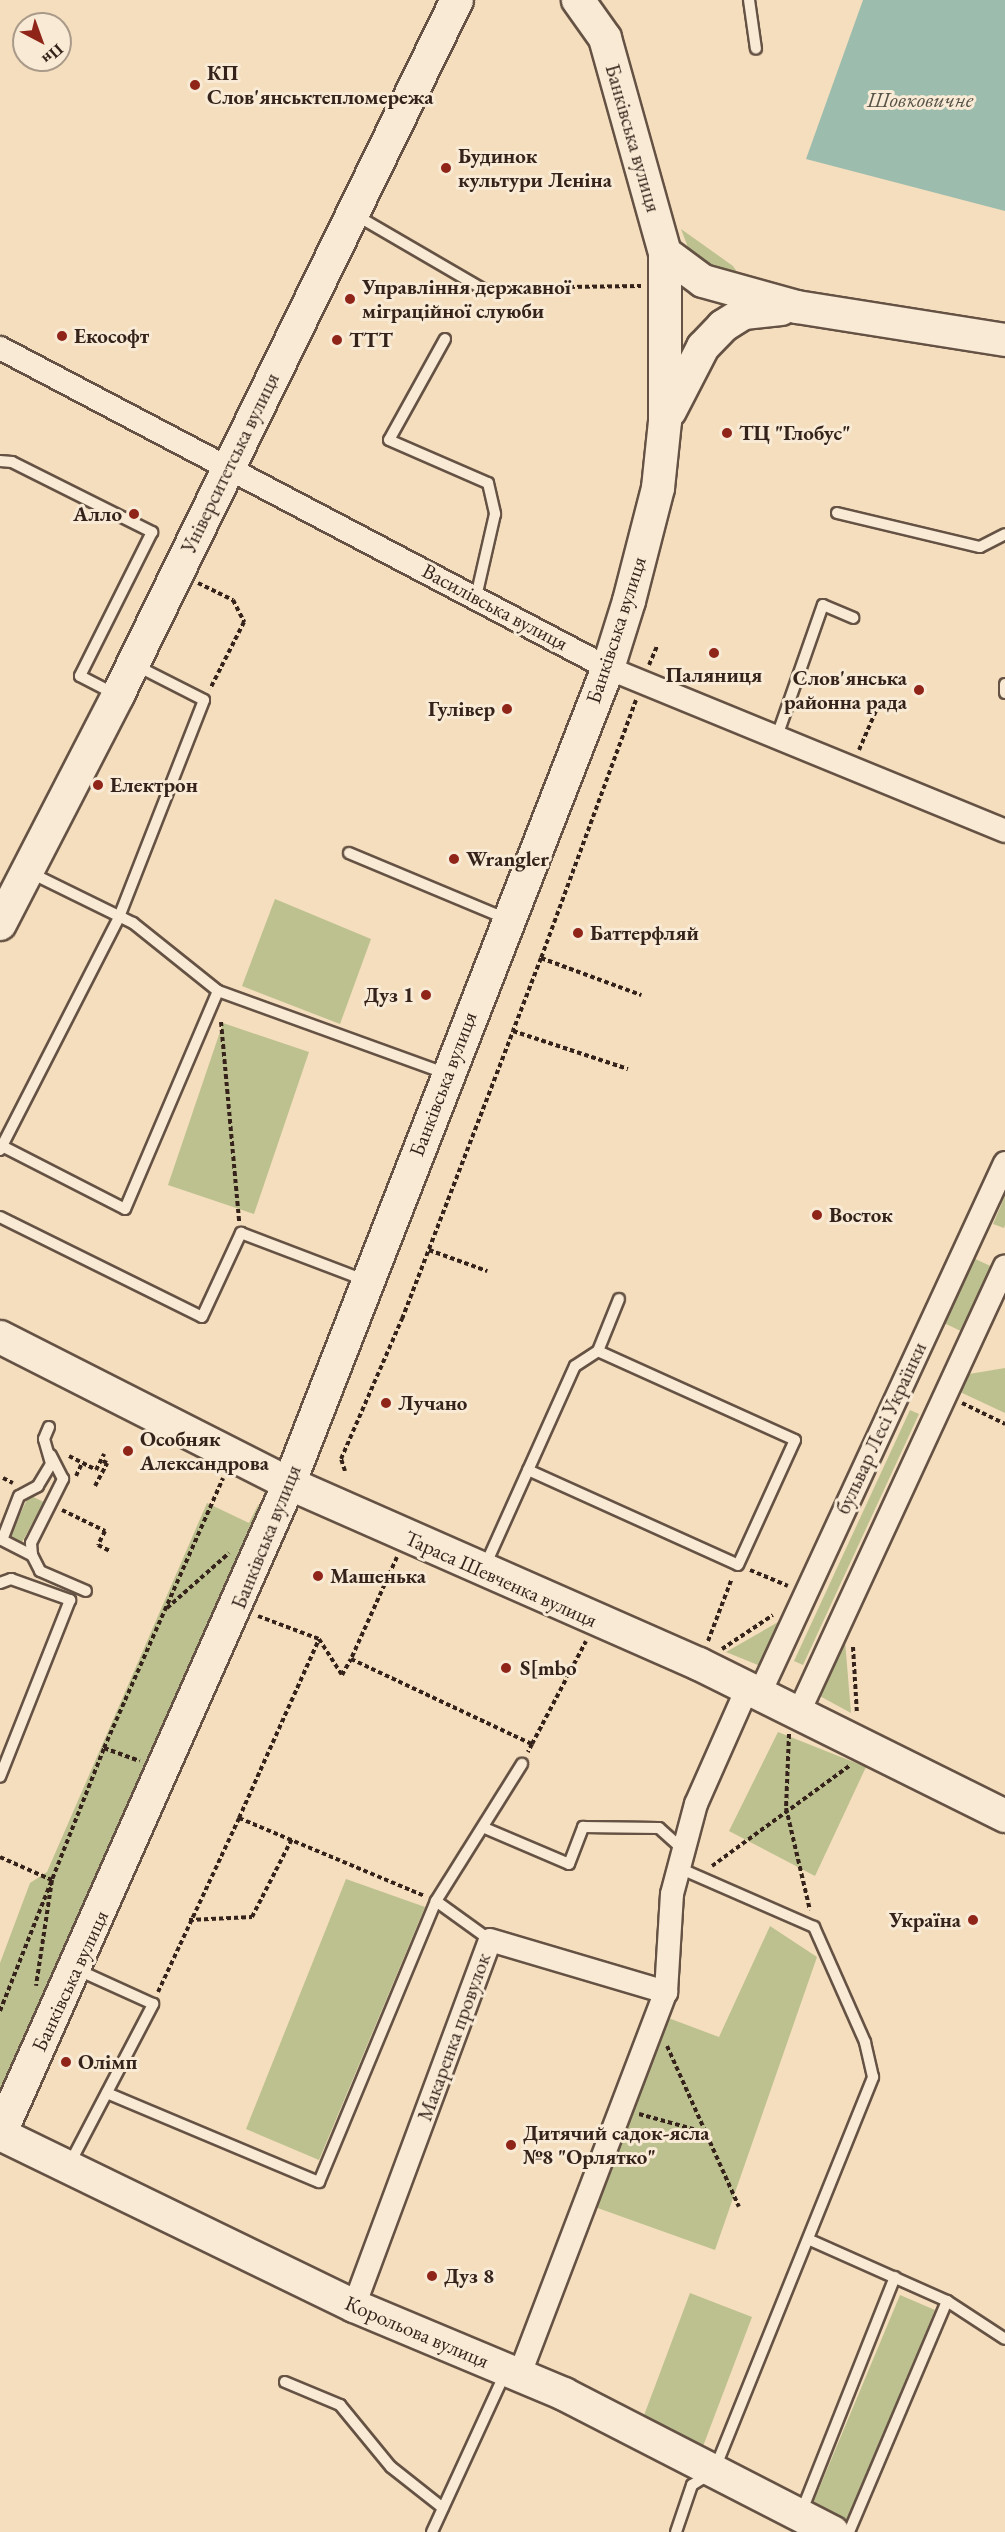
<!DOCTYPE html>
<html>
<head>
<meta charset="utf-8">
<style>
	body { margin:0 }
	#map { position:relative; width:1005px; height:2532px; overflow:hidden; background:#f4debd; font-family:"EB Garamond",serif }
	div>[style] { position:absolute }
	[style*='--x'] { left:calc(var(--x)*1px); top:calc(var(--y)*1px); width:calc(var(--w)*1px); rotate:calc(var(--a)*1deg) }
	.green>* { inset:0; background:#bdc18f }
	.water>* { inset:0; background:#9cbcad }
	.path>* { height:4px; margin-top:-2px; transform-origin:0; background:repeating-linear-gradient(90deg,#35231b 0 4.5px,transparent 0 7.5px) }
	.roads { filter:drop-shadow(2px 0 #655244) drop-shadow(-2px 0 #655244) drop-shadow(0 2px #655244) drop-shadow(0 -2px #655244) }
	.lane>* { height:10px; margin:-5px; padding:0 5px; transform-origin:5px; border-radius:5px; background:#f8ead4 }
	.street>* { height:22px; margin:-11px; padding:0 11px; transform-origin:11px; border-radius:11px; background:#f8ead4 }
	.secondary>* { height:32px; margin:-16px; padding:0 16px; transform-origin:16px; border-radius:16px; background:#f8ead4 }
	.dots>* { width:16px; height:16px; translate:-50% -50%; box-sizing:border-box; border:3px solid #f8ead4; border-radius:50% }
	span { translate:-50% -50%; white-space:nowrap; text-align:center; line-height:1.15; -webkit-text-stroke:6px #f8ead4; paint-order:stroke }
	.poi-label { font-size:21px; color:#35231b; font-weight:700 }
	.left { translate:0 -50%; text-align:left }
	.right { translate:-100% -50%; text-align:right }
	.street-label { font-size:21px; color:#35231b }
	.water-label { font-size:22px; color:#545147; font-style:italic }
	.north { position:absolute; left:12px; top:12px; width:60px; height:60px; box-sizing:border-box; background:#f8ead4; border:2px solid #aa9a8a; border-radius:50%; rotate:139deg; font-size:16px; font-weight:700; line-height:24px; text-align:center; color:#35231b }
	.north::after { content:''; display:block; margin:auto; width:21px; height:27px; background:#8f2418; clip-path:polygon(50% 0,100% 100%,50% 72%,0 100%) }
</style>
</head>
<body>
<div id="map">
	<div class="green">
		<div style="clip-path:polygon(681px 229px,733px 266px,746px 285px,692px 258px)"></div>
		<div style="clip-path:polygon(275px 899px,371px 939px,340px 1024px,242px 986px)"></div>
		<div style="clip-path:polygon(223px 1023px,309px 1052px,254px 1214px,168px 1185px)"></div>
		<div style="clip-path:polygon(1005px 1196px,1005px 1225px,1004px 1228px,993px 1224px)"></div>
		<div style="clip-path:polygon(973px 1258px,997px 1269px,967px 1334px,944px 1323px)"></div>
		<div style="clip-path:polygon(1005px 1368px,1005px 1413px,958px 1391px,969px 1374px)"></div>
		<div style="clip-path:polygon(910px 1410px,919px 1414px,803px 1665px,794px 1661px)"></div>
		<div style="clip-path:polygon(29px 1495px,44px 1502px,21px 1544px,10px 1536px)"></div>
		<div style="clip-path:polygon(207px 1503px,249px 1523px,258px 1505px,269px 1509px,0 2113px,0 1963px,30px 1883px,47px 1872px)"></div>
		<div style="clip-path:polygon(787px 1617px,765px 1668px,726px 1652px)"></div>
		<div style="clip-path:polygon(844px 1629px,851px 1713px,816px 1694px)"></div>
		<div style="clip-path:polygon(778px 1732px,866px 1767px,815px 1876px,729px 1831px)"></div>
		<div style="clip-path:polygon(346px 1879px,425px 1907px,319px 2160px,246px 2129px)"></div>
		<div style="clip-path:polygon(770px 1926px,817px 1957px,715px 2250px,592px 2206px,663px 2016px,719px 2037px)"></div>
		<div style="clip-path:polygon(690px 2293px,752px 2317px,702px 2449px,640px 2426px)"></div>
		<div style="clip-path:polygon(900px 2295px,935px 2310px,843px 2529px,808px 2515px)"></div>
	</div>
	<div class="water">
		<div style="clip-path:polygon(863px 0,1005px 0,1005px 211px,806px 159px)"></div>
	</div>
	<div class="path">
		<div style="--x:495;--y:288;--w:146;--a:-0.8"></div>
		<div style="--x:198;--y:583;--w:39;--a:26"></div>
		<div style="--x:233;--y:600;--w:25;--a:63"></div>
		<div style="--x:244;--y:622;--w:75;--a:116.9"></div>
		<div style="--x:649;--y:665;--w:21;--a:-67"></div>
		<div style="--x:636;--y:700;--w:275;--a:110.2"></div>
		<div style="--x:541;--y:958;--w:107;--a:20.3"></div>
		<div style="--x:859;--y:750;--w:48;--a:-66.6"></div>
		<div style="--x:541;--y:958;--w:78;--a:111"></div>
		<div style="--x:513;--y:1031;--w:121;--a:18.3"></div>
		<div style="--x:221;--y:1022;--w:200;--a:84.8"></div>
		<div style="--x:429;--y:1250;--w:62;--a:19.9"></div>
		<div style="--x:962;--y:1403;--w:48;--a:26"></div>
		<div style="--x:69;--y:1456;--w:30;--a:27"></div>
		<div style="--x:96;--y:1470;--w:18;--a:-63"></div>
		<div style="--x:345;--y:1471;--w:13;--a:-108"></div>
		<div style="--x:341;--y:1459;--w:153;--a:-66.5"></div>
		<div style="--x:402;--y:1319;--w:309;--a:-68.9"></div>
		<div style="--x:76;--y:1476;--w:14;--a:-65"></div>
		<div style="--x:3;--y:1478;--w:11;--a:27"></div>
		<div style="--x:95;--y:1486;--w:26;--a:-62"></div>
		<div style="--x:107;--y:1463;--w:7;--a:-153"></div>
		<div style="--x:62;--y:1510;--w:48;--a:26"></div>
		<div style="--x:105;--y:1531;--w:16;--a:117"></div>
		<div style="--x:98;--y:1545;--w:13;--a:27"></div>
		<div style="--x:397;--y:1557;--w:112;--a:114.3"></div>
		<div style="--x:351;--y:1659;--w:200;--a:25.2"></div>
		<div style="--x:532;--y:1744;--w:9;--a:117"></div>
		<div style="--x:750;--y:1570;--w:41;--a:22.8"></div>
		<div style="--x:167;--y:1608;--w:83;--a:-41.6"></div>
		<div style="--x:258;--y:1616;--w:65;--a:20.7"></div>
		<div style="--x:708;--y:1641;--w:67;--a:-69.1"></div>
		<div style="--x:853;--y:1647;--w:67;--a:86.6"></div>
		<div style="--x:722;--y:1649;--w:61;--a:-33.7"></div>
		<div style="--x:789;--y:1734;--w:74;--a:92.3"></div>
		<div style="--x:786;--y:1808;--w:105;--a:76.8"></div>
		<div style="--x:532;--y:1744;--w:116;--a:-62.3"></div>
		<div style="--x:104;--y:1748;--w:38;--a:20"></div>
		<div style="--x:239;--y:1818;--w:196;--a:-65.9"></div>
		<div style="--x:319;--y:1639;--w:43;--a:57.4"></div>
		<div style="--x:342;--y:1675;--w:18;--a:-61"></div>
		<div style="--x:0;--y:1857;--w:57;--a:23.9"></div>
		<div style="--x:52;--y:1880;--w:107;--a:98.6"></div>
		<div style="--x:712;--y:1866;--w:170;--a:-36.1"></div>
		<div style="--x:189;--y:1920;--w:63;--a:-2.7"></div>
		<div style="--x:252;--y:1917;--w:88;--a:-62.9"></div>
		<div style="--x:158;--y:1992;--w:192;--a:-65"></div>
		<div style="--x:239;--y:1818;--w:202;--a:22.8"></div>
		<div style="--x:0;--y:2011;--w:283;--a:-68.4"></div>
		<div style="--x:104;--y:1748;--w:295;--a:-66.2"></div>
		<div style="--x:667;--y:2046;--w:176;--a:65.9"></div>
		<div style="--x:639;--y:2114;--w:67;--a:15.5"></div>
	</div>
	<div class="roads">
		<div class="lane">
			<div style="--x:749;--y:0;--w:49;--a:81.9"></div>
			<div style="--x:354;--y:214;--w:149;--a:30.2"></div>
			<div style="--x:445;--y:339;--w:115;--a:119"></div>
			<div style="--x:389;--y:440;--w:108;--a:23.5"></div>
			<div style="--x:488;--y:483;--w:32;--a:77"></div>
			<div style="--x:495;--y:514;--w:85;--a:102.9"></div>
			<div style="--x:0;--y:461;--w:12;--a:5"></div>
			<div style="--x:12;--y:462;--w:157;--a:26.6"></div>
			<div style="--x:152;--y:532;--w:161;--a:116.6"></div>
			<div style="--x:80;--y:676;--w:42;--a:27.2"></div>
			<div style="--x:837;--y:513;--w:147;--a:13.4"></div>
			<div style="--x:980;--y:547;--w:28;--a:-27"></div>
			<div style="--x:1005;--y:684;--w:9;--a:90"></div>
			<div style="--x:776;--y:739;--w:142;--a:-70.7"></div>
			<div style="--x:823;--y:605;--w:33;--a:23"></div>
			<div style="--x:349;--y:853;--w:171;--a:22.7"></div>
			<div style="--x:218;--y:991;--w:244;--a:19.9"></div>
			<div style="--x:2;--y:1146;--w:257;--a:-62.9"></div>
			<div style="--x:119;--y:917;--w:233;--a:-68.6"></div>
			<div style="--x:204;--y:700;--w:77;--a:-153.1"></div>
			<div style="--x:0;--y:1150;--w:4;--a:-63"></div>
			<div style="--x:2;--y:1146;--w:138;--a:27.1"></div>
			<div style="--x:125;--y:1209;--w:237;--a:-66.9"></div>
			<div style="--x:218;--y:991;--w:109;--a:-141.3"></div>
			<div style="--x:133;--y:923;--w:116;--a:-153.9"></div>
			<div style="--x:0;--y:1217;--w:225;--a:26.3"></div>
			<div style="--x:202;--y:1317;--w:93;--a:-65.1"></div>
			<div style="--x:241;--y:1233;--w:135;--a:20.9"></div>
			<div style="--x:49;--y:1427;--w:13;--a:113"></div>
			<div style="--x:44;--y:1439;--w:26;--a:74"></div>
			<div style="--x:51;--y:1464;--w:26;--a:121"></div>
			<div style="--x:38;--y:1486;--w:21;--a:152"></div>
			<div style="--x:19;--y:1496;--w:47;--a:111.1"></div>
			<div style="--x:2;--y:1540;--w:34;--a:27"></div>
			<div style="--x:32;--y:1555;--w:18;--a:63"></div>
			<div style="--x:40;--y:1571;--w:50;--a:23.5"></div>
			<div style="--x:528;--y:1470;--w:230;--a:24.3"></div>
			<div style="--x:738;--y:1565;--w:137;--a:-65.5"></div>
			<div style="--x:795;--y:1440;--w:216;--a:-155.7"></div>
			<div style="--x:32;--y:1555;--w:12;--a:-95"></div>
			<div style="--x:31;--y:1543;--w:72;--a:-63.4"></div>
			<div style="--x:63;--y:1479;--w:27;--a:-117"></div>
			<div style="--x:485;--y:1566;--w:219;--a:-65.8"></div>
			<div style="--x:575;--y:1366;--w:27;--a:-33"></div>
			<div style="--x:598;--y:1351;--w:56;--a:-68"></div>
			<div style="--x:0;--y:1583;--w:12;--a:-20"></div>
			<div style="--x:11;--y:1579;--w:63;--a:19.6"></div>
			<div style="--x:70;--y:1600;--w:190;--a:111.6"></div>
			<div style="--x:487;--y:1829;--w:89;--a:23.1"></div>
			<div style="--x:569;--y:1864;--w:40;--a:-69"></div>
			<div style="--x:583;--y:1827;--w:76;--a:0.8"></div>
			<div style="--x:659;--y:1828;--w:27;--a:42"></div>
			<div style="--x:679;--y:1846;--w:7;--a:90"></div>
			<div style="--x:436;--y:1901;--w:67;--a:35.8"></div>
			<div style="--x:107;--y:2093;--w:230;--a:22.8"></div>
			<div style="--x:319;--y:2182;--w:304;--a:-67.4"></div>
			<div style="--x:436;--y:1901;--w:162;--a:-57.9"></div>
			<div style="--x:69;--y:2165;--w:182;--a:-62.4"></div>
			<div style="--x:153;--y:2004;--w:85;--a:-155.6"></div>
			<div style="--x:810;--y:2240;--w:150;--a:24"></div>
			<div style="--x:947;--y:2301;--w:69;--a:33.2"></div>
			<div style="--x:285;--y:2382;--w:60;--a:22.7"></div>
			<div style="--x:340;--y:2405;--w:80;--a:50.6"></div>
			<div style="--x:391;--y:2467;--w:66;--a:38.3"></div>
			<div style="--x:801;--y:2513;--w:254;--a:-68.3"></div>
			<div style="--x:432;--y:2532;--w:175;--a:-65.3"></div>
			<div style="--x:676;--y:2532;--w:50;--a:-71.2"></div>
			<div style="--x:692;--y:2485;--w:26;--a:-32"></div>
			<div style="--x:714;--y:2471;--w:425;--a:-68"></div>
			<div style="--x:873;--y:2077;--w:36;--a:-103"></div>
			<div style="--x:865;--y:2042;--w:126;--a:-113.9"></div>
			<div style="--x:814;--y:1927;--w:147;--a:-156.4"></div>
			<div style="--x:849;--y:2532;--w:251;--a:-67"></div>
		</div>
		<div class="street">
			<div style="--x:0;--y:348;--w:687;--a:27.76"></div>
			<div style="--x:608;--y:668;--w:429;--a:22.3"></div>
			<div style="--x:759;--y:1695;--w:586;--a:-65.18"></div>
			<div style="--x:798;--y:1714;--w:493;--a:-65.2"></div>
			<div style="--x:354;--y:2306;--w:390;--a:-69.6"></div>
			<div style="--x:490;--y:1940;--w:184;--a:16.5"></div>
			<div style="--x:666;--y:1992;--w:98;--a:-86.5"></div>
			<div style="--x:672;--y:1894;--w:93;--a:-75.1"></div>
			<div style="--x:696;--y:1804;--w:126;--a:-66.1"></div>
			<div style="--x:519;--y:2376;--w:411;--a:-69.1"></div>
		</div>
		<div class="secondary">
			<div style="--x:665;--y:253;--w:47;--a:36.4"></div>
			<div style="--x:703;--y:281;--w:98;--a:15.5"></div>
			<div style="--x:797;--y:307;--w:211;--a:9"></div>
			<div style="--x:670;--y:411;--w:72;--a:-62.7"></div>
			<div style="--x:703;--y:347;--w:29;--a:-46"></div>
			<div style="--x:723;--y:326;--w:25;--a:-32"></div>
			<div style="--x:744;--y:313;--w:37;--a:-6"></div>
			<div style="--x:0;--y:924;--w:258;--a:-62.7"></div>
			<div style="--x:118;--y:695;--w:773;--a:-64"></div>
			<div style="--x:0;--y:1337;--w:321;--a:26.9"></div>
			<div style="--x:286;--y:1482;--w:451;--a:23.8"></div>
			<div style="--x:699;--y:1664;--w:342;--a:26.4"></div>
			<div style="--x:0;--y:2134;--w:711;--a:-66.03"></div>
			<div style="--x:289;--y:1484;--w:876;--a:-68.65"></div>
			<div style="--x:608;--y:668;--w:70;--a:-72.6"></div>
			<div style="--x:629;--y:601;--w:117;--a:-75.6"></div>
			<div style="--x:658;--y:488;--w:67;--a:-84"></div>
			<div style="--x:665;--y:421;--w:168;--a:-90"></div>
			<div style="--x:665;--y:253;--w:223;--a:-105.6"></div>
			<div style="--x:605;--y:38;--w:47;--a:-125.4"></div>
			<div style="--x:0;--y:2134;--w:394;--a:25.9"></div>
			<div style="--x:354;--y:2306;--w:228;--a:22.7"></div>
			<div style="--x:564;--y:2394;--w:302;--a:27.2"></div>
		</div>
	</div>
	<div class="dots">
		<div style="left:195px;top:85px;background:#8f2418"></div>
		<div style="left:446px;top:168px;background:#8f2418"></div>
		<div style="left:350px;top:299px;background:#8f2418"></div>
		<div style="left:62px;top:336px;background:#8f2418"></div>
		<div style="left:337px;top:340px;background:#8f2418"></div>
		<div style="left:727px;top:433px;background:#8f2418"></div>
		<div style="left:134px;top:514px;background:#8f2418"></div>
		<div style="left:714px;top:653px;background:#8f2418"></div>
		<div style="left:919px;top:690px;background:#8f2418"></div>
		<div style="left:507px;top:709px;background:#8f2418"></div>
		<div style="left:98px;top:785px;background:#8f2418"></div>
		<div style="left:454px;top:859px;background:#8f2418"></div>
		<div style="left:578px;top:933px;background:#8f2418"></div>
		<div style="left:426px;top:995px;background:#8f2418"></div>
		<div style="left:817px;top:1215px;background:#8f2418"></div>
		<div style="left:386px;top:1403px;background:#8f2418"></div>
		<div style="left:128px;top:1451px;background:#8f2418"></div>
		<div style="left:318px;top:1576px;background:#8f2418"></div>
		<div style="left:506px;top:1668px;background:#8f2418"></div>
		<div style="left:973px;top:1920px;background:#8f2418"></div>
		<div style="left:66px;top:2062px;background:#8f2418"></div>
		<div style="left:511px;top:2145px;background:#8f2418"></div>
		<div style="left:432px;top:2276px;background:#8f2418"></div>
	</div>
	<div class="poi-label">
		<span class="left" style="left:207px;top:85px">КП<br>Слов'янськтепломережа</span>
		<span class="left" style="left:458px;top:168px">Будинок<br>культури Леніна</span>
		<span class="left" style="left:362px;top:299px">Управління державної<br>міграційної слуюби</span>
		<span class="left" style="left:74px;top:336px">Екософт</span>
		<span class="left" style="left:349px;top:340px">ТТТ</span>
		<span class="left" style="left:739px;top:433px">ТЦ "Глобус"</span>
		<span class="right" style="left:122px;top:514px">Алло</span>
		<span style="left:714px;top:675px">Паляниця</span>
		<span class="right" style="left:907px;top:690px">Слов'янська<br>районна рада</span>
		<span class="right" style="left:495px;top:709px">Гулівер</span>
		<span class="left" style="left:110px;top:785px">Електрон</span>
		<span class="left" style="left:466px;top:859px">Wrangler</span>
		<span class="left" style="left:590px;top:933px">Баттерфляй</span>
		<span class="right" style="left:414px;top:995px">Дуз 1</span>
		<span class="left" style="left:829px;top:1215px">Восток</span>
		<span class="left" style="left:398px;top:1403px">Лучано</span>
		<span class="left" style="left:140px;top:1451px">Особняк<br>Александрова</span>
		<span class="left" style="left:330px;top:1576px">Машенька</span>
		<span class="left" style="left:520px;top:1668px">S[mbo</span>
		<span class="right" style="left:961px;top:1920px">Україна</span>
		<span class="left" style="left:78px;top:2062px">Олімп</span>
		<span class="left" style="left:523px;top:2145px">Дитячий садок-ясла<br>№8 "Орлятко"</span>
		<span class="left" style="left:444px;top:2276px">Дуз 8</span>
	</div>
	<div class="street-label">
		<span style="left:633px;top:138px;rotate:74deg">Банківська вулиця</span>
		<span style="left:230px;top:463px;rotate:-64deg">Університетська вулиця</span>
		<span style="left:495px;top:607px;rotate:28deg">Василівська вулиця</span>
		<span style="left:616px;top:630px;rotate:-72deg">Банківська вулиця</span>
		<span style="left:443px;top:1084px;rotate:-69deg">Банківська вулиця</span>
		<span style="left:881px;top:1428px;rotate:-65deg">бульвар Лесі Українки</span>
		<span style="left:266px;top:1537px;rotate:-68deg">Банківська вулиця</span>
		<span style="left:501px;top:1579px;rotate:24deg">Тараса Шевченка вулиця</span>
		<span style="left:70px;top:1981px;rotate:-65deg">Банківська вулиця</span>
		<span style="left:454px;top:2037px;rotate:-70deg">Макаренка провулок</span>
		<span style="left:417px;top:2332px;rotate:23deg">Корольова вулиця</span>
	</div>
	<div class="water-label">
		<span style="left:920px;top:100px">Шовковичне</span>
	</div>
	<div class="north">Пн</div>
</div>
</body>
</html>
